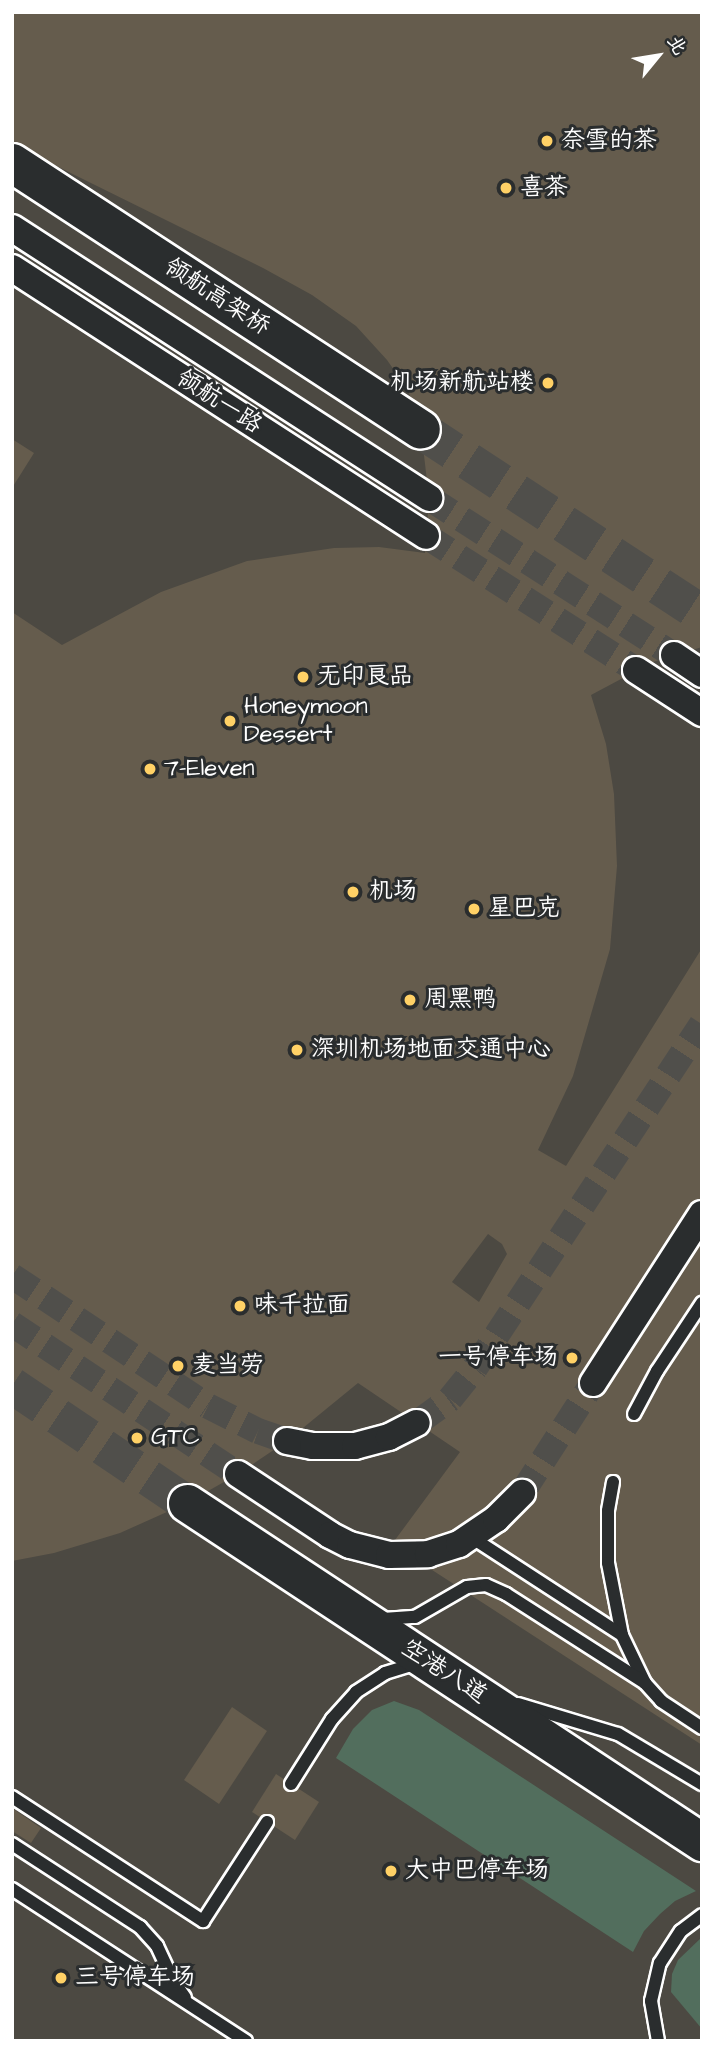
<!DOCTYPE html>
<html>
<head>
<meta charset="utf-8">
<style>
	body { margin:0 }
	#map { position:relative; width:714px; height:2053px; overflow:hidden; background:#3c3b37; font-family:"Architects Daughter","LXGW WenKai TC",sans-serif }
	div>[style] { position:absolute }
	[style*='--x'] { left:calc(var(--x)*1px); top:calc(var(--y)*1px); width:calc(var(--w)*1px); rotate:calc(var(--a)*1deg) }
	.built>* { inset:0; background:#4c4942 }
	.green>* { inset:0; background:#526e5d }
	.building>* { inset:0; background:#655c4d }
	.street-tunnel>* { height:26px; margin-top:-13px; transform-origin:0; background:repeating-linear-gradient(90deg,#504f4b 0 26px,transparent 0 39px) }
	.secondary-tunnel>* { height:37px; margin-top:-18.5px; transform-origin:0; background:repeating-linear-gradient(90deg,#504f4b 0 37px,transparent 0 55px) }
	.primary-tunnel>* { height:38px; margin-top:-19px; transform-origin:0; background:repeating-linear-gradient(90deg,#504f4b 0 38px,transparent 0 57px) }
	.roads { filter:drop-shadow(2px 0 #fff) drop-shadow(-2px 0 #fff) drop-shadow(0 2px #fff) drop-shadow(0 -2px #fff) }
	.lane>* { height:12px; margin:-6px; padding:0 6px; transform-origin:6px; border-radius:6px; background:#2a2d2e }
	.street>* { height:26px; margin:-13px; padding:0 13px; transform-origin:13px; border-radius:13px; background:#2a2d2e }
	.secondary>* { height:37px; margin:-18.5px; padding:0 18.5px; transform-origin:18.5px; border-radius:18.5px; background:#2a2d2e }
	.primary>* { height:38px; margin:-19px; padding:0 19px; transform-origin:19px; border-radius:19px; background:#2a2d2e }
	.dots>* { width:19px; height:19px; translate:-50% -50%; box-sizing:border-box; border:4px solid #2a2d2e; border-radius:50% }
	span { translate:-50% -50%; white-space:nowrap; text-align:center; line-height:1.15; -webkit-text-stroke:6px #2a2d2e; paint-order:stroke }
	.poi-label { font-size:24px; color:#fff }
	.left { translate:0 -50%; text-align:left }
	.right { translate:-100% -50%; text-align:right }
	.street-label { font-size:24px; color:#fff }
	.frame { position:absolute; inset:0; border:14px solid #fff; pointer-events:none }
	.north { position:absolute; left:623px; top:21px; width:70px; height:70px; -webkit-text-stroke:5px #2a2d2e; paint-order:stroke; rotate:60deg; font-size:19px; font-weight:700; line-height:28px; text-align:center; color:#fff }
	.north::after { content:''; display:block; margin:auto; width:24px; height:32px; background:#fff; clip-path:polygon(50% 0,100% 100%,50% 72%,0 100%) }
</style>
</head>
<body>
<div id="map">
	<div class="built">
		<div style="clip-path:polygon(12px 12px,702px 12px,702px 2041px,12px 2041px)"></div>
	</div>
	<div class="green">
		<div style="clip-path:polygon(394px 1701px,419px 1710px,696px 1891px,675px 1901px,660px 1914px,644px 1931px,633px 1952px,336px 1758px,353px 1729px,372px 1710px)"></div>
		<div style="clip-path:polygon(702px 1937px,702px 2029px,671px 1992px,672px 1974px,678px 1960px)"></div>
	</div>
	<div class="building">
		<div style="clip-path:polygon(evenodd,12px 12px,702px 12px,702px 647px,653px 662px,591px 695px,606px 744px,614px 794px,617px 866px,610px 949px,573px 1076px,538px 1150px,566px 1166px,702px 948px,702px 1745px,392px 1544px,460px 1452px,358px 1383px,287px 1441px,238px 1474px,187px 1503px,120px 1533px,54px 1553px,12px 1561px,12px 612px,62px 645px,161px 592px,247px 561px,334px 548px,379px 547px,425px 553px,429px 498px,421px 430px,408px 390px,387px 360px,356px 326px,312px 295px,263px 268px,12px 144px,12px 12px,488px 1234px,502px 1244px,507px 1254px,479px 1302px,452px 1282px,488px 1234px)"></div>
		<div style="clip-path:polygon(12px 439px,34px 453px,12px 488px)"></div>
		<div style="clip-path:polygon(232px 1707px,267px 1731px,219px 1804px,184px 1780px)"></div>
		<div style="clip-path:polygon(276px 1774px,319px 1802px,295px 1840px,252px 1812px)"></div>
		<div style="clip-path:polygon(12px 1808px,41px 1828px,31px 1843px,12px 1831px)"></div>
	</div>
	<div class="street-tunnel">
		<div style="--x:429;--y:498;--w:291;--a:32.7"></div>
		<div style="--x:426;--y:536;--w:249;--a:32.5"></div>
		<div style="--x:12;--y:1276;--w:235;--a:33.6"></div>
		<div style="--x:208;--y:1406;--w:56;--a:26.6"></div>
		<div style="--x:258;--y:1431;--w:31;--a:19"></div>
		<div style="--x:12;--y:1324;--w:271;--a:33.6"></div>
		<div style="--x:417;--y:1423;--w:41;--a:-36"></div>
		<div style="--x:450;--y:1399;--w:40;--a:-51"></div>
		<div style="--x:475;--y:1368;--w:412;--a:-56.6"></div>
		<div style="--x:522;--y:1493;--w:131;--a:-57.2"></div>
	</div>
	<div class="secondary-tunnel">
		<div style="--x:12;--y:1385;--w:211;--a:34"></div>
	</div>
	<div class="primary-tunnel">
		<div style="--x:421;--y:430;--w:336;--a:33.2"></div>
	</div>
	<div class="roads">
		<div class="lane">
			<div style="--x:634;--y:1414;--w:49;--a:-61.9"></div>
			<div style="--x:657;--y:1371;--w:82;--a:-56.5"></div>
			<div style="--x:613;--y:1482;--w:29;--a:100"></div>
			<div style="--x:608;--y:1511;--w:52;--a:90"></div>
			<div style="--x:608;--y:1563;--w:73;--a:79"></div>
			<div style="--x:622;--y:1635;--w:53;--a:64.4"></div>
			<div style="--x:645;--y:1683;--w:24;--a:48"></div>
			<div style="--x:661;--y:1701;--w:49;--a:33.4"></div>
			<div style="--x:471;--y:1537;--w:180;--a:33"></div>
			<div style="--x:383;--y:1619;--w:32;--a:-4"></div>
			<div style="--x:415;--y:1617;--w:60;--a:-30"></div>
			<div style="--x:467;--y:1587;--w:19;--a:-6"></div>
			<div style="--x:486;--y:1585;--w:22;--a:24"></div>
			<div style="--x:506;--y:1594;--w:165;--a:32.6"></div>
			<div style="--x:518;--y:1704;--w:104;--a:16.7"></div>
			<div style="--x:618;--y:1734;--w:98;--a:30.8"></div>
			<div style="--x:291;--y:1784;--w:77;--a:-57.8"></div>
			<div style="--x:332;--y:1719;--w:36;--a:-48"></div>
			<div style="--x:356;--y:1692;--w:35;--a:-33"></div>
			<div style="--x:385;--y:1673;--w:34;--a:-17"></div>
			<div style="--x:12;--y:1797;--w:228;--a:33"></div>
			<div style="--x:203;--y:1921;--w:118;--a:-57.1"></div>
			<div style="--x:12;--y:1844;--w:153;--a:33"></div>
			<div style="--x:140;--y:1927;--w:25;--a:48"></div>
			<div style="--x:157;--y:1946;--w:40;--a:65"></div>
			<div style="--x:174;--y:1982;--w:19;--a:55"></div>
			<div style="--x:12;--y:1889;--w:279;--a:33"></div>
			<div style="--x:658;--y:2041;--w:41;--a:-99.9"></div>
			<div style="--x:651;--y:2001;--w:39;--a:-77"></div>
			<div style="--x:660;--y:1963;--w:38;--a:-57"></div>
			<div style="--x:681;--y:1931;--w:26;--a:-37"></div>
		</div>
		<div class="street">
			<div style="--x:12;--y:228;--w:497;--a:32.9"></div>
			<div style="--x:12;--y:268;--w:493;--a:32.9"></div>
			<div style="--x:674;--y:655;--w:34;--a:34"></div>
			<div style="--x:636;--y:670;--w:79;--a:33.1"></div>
			<div style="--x:593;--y:1383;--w:201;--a:-57.2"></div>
			<div style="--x:287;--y:1441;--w:26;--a:11"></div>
			<div style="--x:313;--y:1446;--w:42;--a:0"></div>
			<div style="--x:355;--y:1446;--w:35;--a:-15"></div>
			<div style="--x:389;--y:1437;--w:31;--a:-27"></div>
			<div style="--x:238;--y:1474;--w:110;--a:33.5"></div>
			<div style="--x:330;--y:1535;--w:22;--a:27"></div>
			<div style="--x:350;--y:1545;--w:40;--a:14.4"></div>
			<div style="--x:389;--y:1555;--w:39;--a:-1"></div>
			<div style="--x:428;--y:1554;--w:33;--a:-18"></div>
			<div style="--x:459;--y:1544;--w:45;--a:-34"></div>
			<div style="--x:496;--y:1519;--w:37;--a:-45"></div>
		</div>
		<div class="secondary">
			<div style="--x:187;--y:1503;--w:617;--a:33.36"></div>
		</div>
		<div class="primary">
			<div style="--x:12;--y:163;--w:488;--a:33.1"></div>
		</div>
	</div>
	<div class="dots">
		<div style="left:547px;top:141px;background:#ffd166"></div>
		<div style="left:506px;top:188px;background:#ffd166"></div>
		<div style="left:548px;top:383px;background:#ffd166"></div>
		<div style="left:303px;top:677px;background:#ffd166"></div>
		<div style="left:230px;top:721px;background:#ffd166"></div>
		<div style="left:150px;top:769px;background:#ffd166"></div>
		<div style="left:353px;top:892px;background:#ffd166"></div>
		<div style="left:474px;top:909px;background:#ffd166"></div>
		<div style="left:410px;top:1000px;background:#ffd166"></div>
		<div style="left:297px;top:1050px;background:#ffd166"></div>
		<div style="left:240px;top:1306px;background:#ffd166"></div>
		<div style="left:572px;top:1358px;background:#ffd166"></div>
		<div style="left:178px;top:1366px;background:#ffd166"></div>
		<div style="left:137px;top:1438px;background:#ffd166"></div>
		<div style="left:391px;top:1871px;background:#ffd166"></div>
		<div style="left:61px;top:1978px;background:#ffd166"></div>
	</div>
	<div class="poi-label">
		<span class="left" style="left:561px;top:141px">奈雪的茶</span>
		<span class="left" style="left:520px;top:188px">喜茶</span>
		<span class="right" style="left:534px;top:383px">机场新航站楼</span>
		<span class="left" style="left:317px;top:677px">无印良品</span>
		<span class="left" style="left:244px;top:721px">Honeymoon<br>Dessert</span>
		<span class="left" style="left:164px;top:769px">7-Eleven</span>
		<span class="left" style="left:369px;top:892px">机场</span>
		<span class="left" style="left:488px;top:909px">星巴克</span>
		<span class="left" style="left:424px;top:1000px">周黑鸭</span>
		<span class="left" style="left:311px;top:1050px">深圳机场地面交通中心</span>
		<span class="left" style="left:254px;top:1306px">味千拉面</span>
		<span class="right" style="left:558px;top:1358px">一号停车场</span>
		<span class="left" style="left:192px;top:1366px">麦当劳</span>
		<span class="left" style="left:151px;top:1438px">GTC</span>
		<span class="left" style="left:405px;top:1871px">大中巴停车场</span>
		<span class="left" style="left:75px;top:1978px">三号停车场</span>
	</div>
	<div class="street-label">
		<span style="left:217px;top:297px;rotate:33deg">领航高架桥</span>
		<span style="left:219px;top:402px;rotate:33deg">领航一路</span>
		<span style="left:444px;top:1672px;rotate:33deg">空港八道</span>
	</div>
	<div class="frame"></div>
	<div class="north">北</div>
</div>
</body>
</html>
